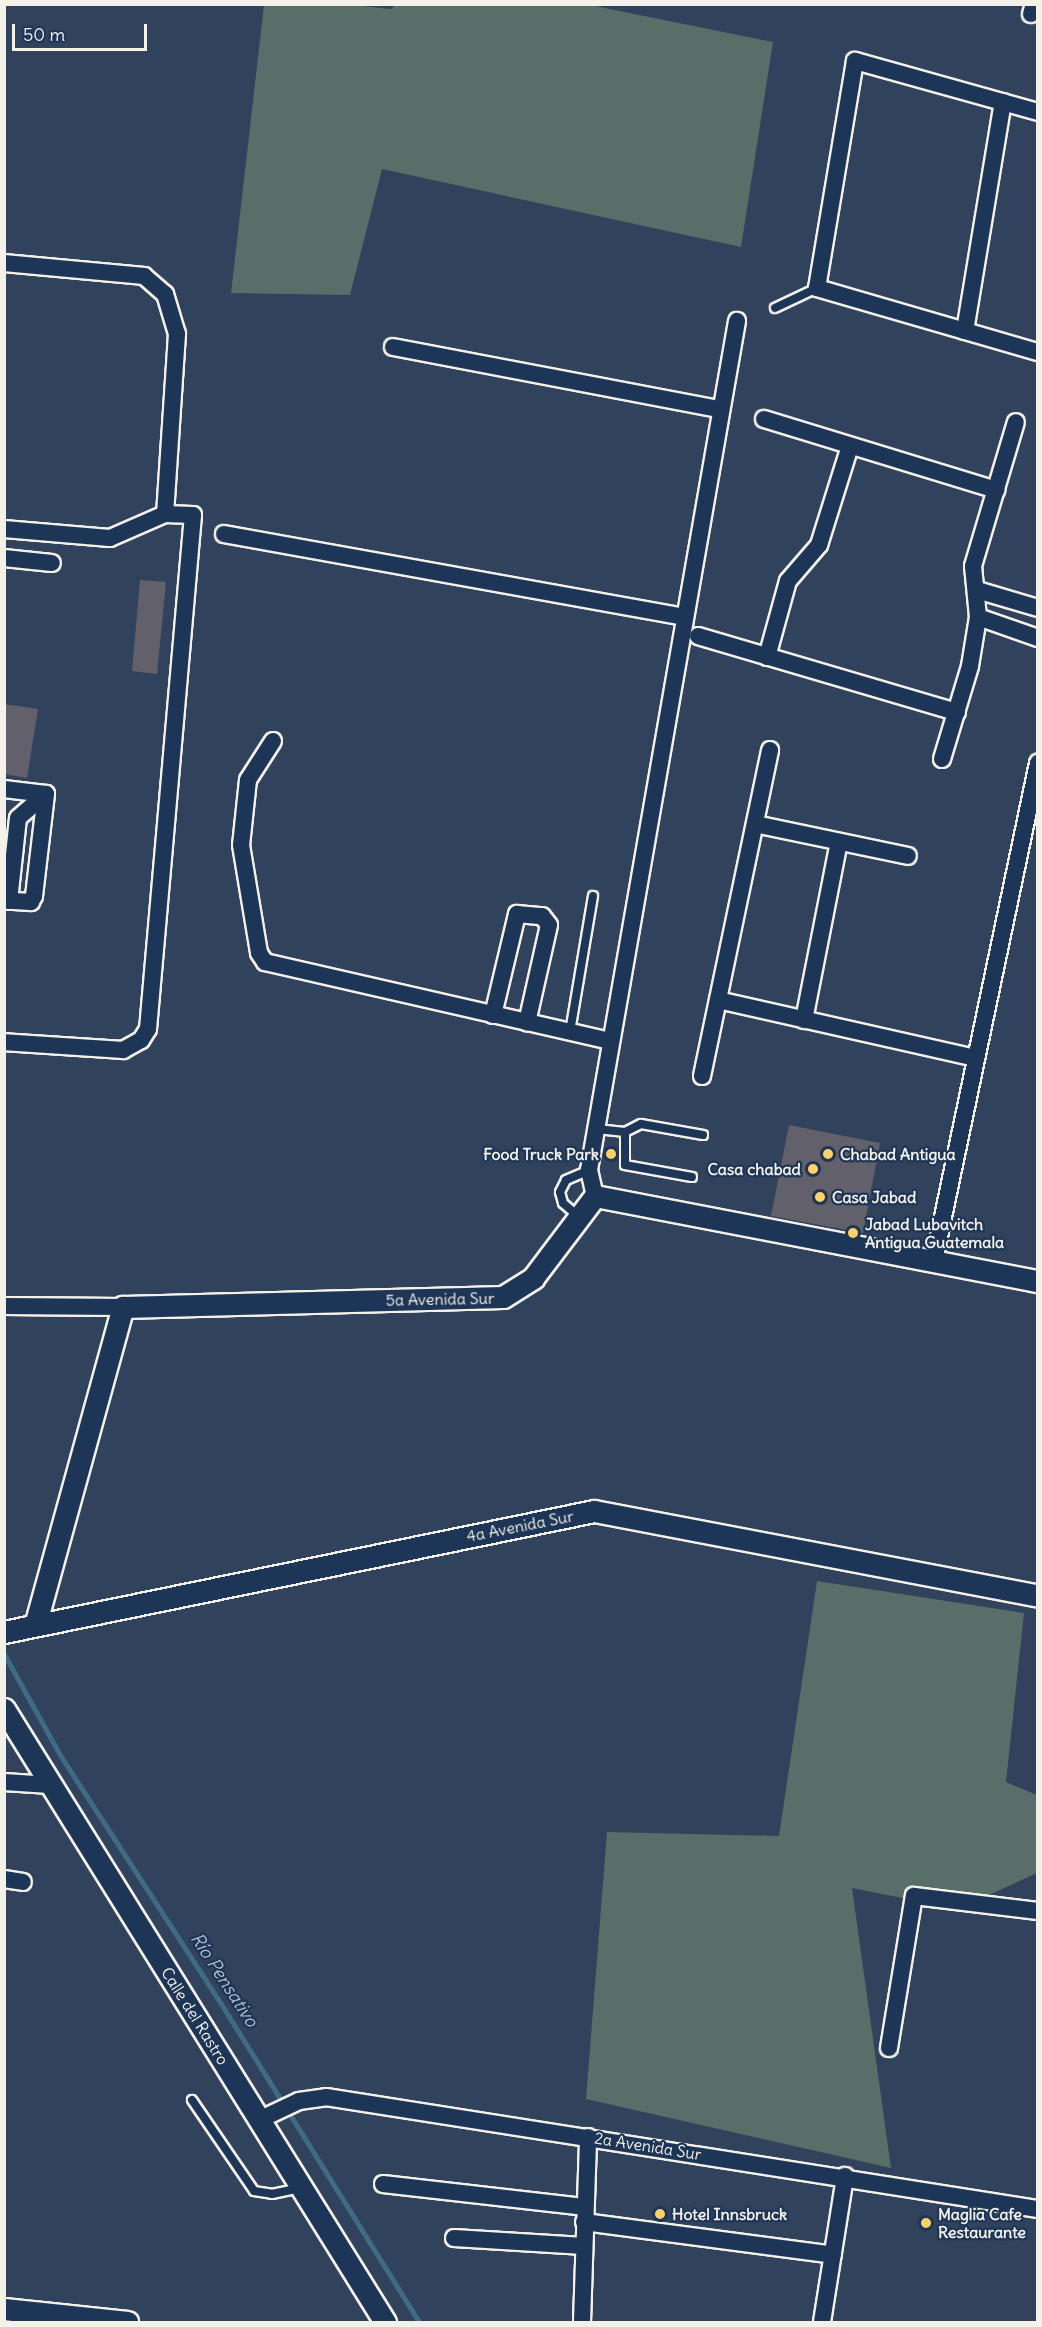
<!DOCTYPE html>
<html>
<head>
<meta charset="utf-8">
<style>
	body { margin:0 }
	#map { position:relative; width:1042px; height:2327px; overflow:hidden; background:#31425d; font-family:Delius,sans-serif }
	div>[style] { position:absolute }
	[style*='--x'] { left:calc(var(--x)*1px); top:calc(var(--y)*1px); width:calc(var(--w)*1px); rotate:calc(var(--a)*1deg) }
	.green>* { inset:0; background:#586e69 }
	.stream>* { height:5px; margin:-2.5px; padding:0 2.5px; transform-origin:2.5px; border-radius:2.5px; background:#3f6b84 }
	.building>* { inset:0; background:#61606b }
	.roads { filter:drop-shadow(2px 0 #f4f1e8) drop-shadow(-2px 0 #f4f1e8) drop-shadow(0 2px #f4f1e8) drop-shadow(0 -2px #f4f1e8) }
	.service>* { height:8px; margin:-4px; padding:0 4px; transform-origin:4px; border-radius:4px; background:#1d3557 }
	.minor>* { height:16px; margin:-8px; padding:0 8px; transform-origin:8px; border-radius:8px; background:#1d3557 }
	.tertiary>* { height:21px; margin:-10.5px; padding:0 10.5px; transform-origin:10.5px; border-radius:10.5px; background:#1d3557 }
	.dots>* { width:16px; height:16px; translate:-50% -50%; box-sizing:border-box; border:3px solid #1d3557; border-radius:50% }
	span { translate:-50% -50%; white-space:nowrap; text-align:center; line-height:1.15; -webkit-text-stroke:4.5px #1d3557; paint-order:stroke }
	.poi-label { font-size:16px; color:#f4f1e8; font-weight:700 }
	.right { translate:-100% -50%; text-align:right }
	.left { translate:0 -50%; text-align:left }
	.street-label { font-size:16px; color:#f4f1e8 }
	.water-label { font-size:18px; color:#b5c2c5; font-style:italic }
	.frame { position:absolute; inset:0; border:6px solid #f4f1e8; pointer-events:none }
	.scale { position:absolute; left:12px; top:24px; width:135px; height:27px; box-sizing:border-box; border:3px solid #f4f1e8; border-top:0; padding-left:8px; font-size:18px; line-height:21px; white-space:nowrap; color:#f4f1e8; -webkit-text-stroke:4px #1d3557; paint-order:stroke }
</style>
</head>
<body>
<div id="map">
	<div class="green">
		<div style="clip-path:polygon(342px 4px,391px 9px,397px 4px,590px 5px,773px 42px,741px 247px,382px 169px,350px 295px,231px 293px,264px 5px)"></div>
		<div style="clip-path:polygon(817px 1581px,1024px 1613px,1006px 1782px,1037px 1795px,1037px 1873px,958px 1909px,852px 1888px,891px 2168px,586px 2099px,607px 1832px,779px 1836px)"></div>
	</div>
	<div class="stream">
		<div style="--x:4;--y:1654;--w:115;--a:61"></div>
		<div style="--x:60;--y:1755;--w:300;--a:57.1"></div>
		<div style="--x:223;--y:2007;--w:371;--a:58.1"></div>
	</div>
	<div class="building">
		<div style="clip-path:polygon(140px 580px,166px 582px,157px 674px,132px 671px)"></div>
		<div style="clip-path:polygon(4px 704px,38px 709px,27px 778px,4px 774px)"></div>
		<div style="clip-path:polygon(789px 1125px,880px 1143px,863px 1233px,771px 1216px)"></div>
	</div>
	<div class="roads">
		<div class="service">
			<div style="--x:775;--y:308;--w:47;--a:-25.5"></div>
			<div style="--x:570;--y:1032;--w:138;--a:-80.4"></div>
			<div style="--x:597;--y:1129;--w:28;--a:6"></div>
			<div style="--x:625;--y:1132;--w:18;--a:-27"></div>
			<div style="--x:641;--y:1124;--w:63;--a:10.1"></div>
			<div style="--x:625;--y:1132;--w:33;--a:90"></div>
			<div style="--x:625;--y:1165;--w:68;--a:10.2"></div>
			<div style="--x:579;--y:1217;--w:21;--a:-139"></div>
			<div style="--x:563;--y:1203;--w:11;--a:-105"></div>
			<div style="--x:560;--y:1192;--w:13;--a:-63"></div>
			<div style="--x:566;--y:1180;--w:25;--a:-23"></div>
			<div style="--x:192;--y:2100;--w:110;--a:55.7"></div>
			<div style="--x:254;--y:2191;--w:18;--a:9"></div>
			<div style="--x:272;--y:2194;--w:29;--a:-12"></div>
		</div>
		<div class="minor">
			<div style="--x:1031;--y:14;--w:10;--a:-73"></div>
			<div style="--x:1038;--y:112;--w:190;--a:-164.4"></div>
			<div style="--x:855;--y:61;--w:230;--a:99.5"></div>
			<div style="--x:817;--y:288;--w:230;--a:16.2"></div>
			<div style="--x:4;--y:263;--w:141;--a:5.3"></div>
			<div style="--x:144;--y:276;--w:28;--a:41"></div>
			<div style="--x:165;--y:294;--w:42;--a:73.3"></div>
			<div style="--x:177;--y:334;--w:180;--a:93.8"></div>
			<div style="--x:965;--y:331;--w:232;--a:-80.6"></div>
			<div style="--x:393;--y:347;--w:332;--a:10.8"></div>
			<div style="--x:764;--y:419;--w:243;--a:17"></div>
			<div style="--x:4;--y:529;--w:106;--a:4.9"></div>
			<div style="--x:110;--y:538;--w:60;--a:-23.6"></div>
			<div style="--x:165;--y:514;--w:28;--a:2"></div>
			<div style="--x:193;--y:515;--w:516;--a:95"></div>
			<div style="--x:148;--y:1029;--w:13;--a:122"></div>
			<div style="--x:141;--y:1040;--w:21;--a:151"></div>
			<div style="--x:123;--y:1050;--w:119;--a:-176.2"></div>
			<div style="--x:224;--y:534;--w:465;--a:10.2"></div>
			<div style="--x:4;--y:558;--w:48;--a:5.9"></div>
			<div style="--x:977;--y:590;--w:64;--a:16.4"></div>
			<div style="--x:978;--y:617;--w:64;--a:19.3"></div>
			<div style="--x:698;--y:636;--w:270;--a:16.4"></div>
			<div style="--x:767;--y:657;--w:79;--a:-74.6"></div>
			<div style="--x:788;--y:581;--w:48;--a:-49.3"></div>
			<div style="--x:819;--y:545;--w:104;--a:-72.6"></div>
			<div style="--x:273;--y:741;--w:46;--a:122.7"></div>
			<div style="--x:248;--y:780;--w:65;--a:96.1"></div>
			<div style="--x:241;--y:845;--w:109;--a:80.5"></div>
			<div style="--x:259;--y:953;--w:11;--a:56"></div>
			<div style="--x:265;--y:962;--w:354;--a:12.9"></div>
			<div style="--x:942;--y:759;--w:97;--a:-73.2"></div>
			<div style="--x:970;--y:666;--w:50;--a:-80.7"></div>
			<div style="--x:978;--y:617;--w:51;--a:-95.6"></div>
			<div style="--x:973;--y:566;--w:150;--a:-73.4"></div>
			<div style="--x:4;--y:789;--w:42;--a:6.8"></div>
			<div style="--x:46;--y:794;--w:103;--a:96.7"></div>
			<div style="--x:34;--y:896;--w:7;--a:117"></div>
			<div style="--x:31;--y:902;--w:22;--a:-177"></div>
			<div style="--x:9;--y:901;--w:83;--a:-83.8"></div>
			<div style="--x:18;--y:818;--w:37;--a:-41"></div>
			<div style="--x:755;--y:824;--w:156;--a:11.8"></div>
			<div style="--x:718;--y:1000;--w:264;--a:12.7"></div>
			<div style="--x:493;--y:1015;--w:104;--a:-76.6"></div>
			<div style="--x:517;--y:914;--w:25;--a:5"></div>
			<div style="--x:542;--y:916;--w:11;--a:52"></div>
			<div style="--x:549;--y:925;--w:100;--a:102.7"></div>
			<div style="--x:804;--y:1020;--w:181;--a:-78.9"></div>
			<div style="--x:702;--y:1076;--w:333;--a:-78.2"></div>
			<div style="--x:595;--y:1196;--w:27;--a:-103"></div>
			<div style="--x:589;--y:1170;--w:862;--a:-80.11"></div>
			<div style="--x:934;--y:1260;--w:508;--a:-78.18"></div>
			<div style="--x:4;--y:1306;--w:119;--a:0.5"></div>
			<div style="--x:4;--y:1782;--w:46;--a:3.7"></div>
			<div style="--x:4;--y:1879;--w:19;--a:9"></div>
			<div style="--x:889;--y:2048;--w:154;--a:-80.7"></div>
			<div style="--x:914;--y:1896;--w:125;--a:6.9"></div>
			<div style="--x:261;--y:2119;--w:42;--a:-25.3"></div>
			<div style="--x:299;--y:2101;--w:27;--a:-8"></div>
			<div style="--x:326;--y:2097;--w:721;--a:8.94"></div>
			<div style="--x:383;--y:2184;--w:202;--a:6.5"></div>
			<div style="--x:584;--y:2222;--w:251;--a:7.5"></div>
			<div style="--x:454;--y:2238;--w:130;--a:3.5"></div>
			<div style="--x:582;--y:2322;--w:185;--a:-88.1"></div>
			<div style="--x:822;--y:2322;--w:148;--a:-81"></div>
		</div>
		<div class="tertiary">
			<div style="--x:36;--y:1622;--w:327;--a:-74.6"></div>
			<div style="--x:123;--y:1307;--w:380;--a:-1.5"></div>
			<div style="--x:503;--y:1297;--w:36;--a:-32"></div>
			<div style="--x:533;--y:1278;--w:103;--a:-52.9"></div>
			<div style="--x:595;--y:1196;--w:451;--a:10.9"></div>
			<div style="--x:4;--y:1632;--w:602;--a:-11.59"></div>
			<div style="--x:594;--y:1511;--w:452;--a:10.8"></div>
			<div style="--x:4;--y:1709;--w:722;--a:58.14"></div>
			<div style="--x:4;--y:2309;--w:124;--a:6"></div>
		</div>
	</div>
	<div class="dots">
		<div style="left:611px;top:1154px;background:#ffd166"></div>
		<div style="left:828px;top:1154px;background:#ffd166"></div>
		<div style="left:813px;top:1169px;background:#ffd166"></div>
		<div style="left:820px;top:1197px;background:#ffd166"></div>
		<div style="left:853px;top:1233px;background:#ffd166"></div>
		<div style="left:660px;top:2214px;background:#ffd166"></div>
		<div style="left:926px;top:2223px;background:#ffd166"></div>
	</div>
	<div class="poi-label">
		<span class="right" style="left:599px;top:1154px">Food Truck Park</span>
		<span class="left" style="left:840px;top:1154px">Chabad Antigua</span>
		<span class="right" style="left:801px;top:1169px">Casa chabad</span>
		<span class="left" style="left:832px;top:1197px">Casa Jabad</span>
		<span class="left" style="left:865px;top:1233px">Jabad Lubavitch<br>Antigua Guatemala</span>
		<span class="left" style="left:672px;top:2214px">Hotel Innsbruck</span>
		<span class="left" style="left:938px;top:2223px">Maglia Cafe<br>Restaurante</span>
	</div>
	<div class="street-label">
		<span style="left:440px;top:1299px;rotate:-1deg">5a Avenida Sur</span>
		<span style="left:520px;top:1526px;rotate:-11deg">4a Avenida Sur</span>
		<span style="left:195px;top:2016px;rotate:58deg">Calle del Rastro</span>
		<span style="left:648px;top:2146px;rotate:9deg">2a Avenida Sur</span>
	</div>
	<div class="water-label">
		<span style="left:224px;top:1980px;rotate:57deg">Río Pensativo</span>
	</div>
	<div class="frame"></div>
	<div class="scale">50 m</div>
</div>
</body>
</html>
